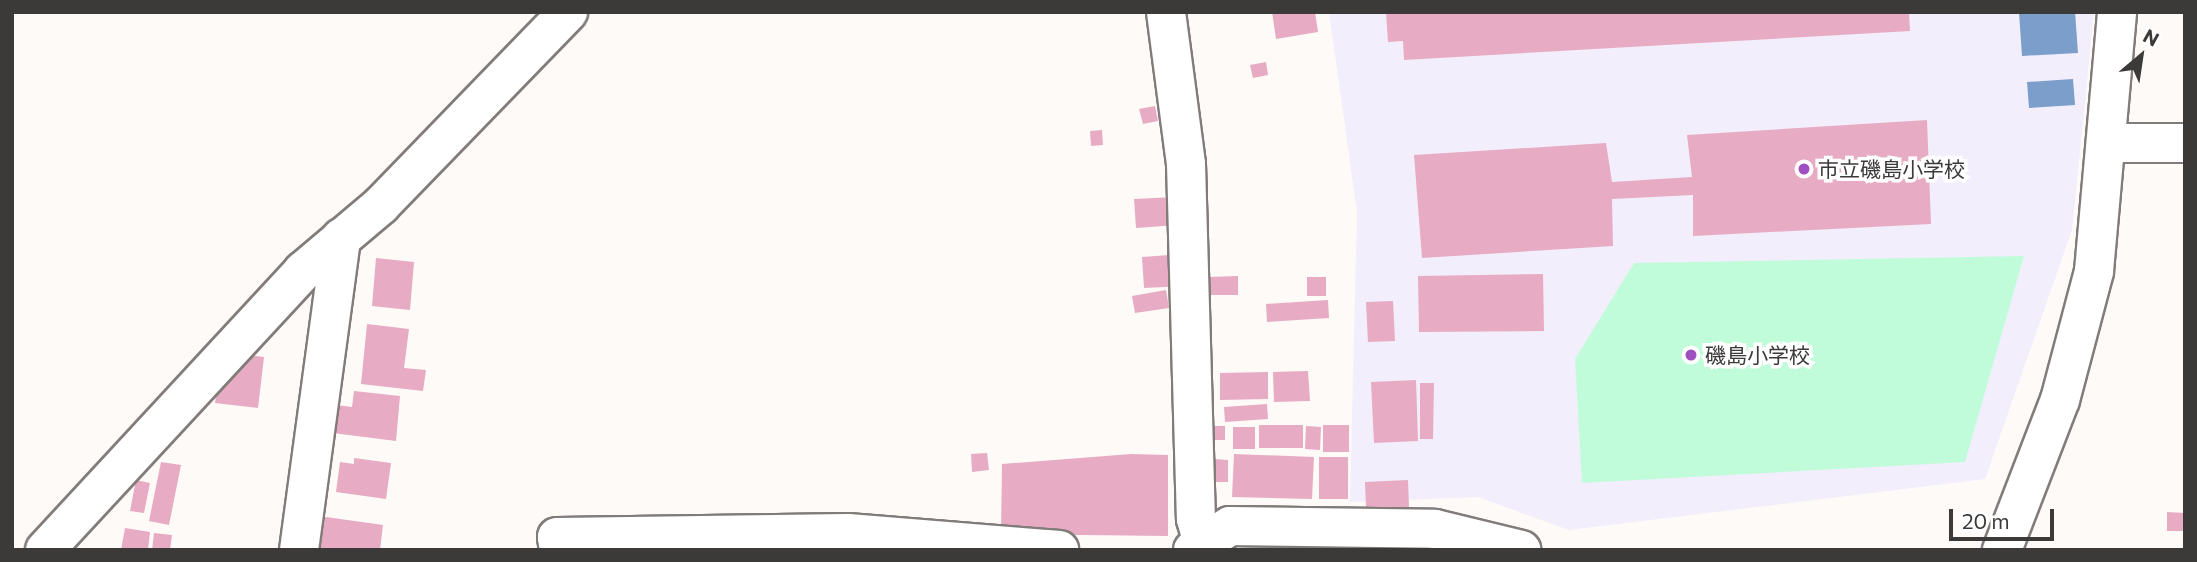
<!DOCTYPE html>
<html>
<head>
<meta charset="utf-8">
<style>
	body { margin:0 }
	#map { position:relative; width:2197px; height:562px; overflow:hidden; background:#fefaf8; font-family:Commissioner,"Noto Sans JP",sans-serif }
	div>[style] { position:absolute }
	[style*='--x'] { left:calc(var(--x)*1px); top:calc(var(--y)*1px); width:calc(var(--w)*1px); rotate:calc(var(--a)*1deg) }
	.education>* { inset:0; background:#f2eefc }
	.green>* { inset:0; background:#c1fcda }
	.water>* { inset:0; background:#7b9eca }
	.building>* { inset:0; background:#e7abc3 }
	.roads { filter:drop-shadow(2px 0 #817c7a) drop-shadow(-2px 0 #817c7a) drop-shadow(0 2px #817c7a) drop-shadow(0 -2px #817c7a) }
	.minor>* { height:38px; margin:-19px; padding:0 19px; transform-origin:19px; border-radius:19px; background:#fff }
	.dots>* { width:19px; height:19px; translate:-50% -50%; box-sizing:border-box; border:4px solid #fff; border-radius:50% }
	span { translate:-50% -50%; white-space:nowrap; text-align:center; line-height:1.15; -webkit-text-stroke:7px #fff; paint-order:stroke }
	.poi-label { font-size:21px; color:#3c3939 }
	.left { translate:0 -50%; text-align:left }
	.frame { position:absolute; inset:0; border:14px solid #3c3939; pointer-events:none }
	.north { position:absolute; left:2106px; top:21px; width:70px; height:70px; -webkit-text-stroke:5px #fff; paint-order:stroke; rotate:29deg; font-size:19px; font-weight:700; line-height:28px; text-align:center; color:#3c3939 }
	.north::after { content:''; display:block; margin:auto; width:24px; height:32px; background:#3c3939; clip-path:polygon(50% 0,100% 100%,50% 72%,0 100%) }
	.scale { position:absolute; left:1949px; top:509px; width:105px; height:32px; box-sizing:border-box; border:4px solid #3c3939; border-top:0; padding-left:9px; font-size:21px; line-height:24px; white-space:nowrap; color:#3c3939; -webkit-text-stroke:5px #fff; paint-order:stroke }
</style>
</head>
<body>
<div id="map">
	<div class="education">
		<div style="clip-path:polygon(1329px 12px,2094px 12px,2072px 230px,1985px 479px,1569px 530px,1478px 497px,1350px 502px,1357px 212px)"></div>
		<div style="clip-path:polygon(1231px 542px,1388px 550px,1226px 550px)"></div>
	</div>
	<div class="green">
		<div style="clip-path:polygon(2024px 256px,1965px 462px,1582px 483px,1575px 359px,1634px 263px)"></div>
	</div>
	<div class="water">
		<div style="clip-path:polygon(2019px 12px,2075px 12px,2078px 53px,2022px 56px)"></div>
		<div style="clip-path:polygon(2073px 79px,2075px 105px,2029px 108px,2027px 82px)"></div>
	</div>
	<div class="building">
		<div style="clip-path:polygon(1272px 12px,1315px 12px,1318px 32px,1276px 39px)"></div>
		<div style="clip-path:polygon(1386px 12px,1909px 12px,1910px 31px,1404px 60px,1403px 41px,1388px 42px)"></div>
		<div style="clip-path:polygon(1266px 62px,1268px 75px,1253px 78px,1250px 65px)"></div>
		<div style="clip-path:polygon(1155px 106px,1158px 121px,1143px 124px,1139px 109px)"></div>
		<div style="clip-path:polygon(1927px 120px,1931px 224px,1693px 236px,1693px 195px,1612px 199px,1613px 246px,1422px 258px,1414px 155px,1606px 143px,1612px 182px,1692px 177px,1687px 135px)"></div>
		<div style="clip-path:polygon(1102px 130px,1103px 145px,1091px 146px,1090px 131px)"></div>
		<div style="clip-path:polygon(1175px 197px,1177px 225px,1136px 228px,1134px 199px)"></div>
		<div style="clip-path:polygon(1183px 254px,1185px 286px,1144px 288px,1142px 257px)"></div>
		<div style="clip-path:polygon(376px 258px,414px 262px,410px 310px,372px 306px)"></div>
		<div style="clip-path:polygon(1543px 274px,1544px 331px,1419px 332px,1418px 276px)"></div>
		<div style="clip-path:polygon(1238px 276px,1238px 295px,1209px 295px,1208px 277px)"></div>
		<div style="clip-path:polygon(1307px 277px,1326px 277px,1326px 296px,1307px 296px)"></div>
		<div style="clip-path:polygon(1166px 290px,1169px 308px,1135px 313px,1132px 296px)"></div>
		<div style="clip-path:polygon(1328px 300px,1329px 318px,1267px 322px,1266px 304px)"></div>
		<div style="clip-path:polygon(1393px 301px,1395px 341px,1368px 342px,1366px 302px)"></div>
		<div style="clip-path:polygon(367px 324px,409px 329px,404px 368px,426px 370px,423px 391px,361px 384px)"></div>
		<div style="clip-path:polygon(238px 354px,264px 357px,258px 408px,215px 403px,217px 387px)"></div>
		<div style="clip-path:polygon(1308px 371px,1310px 401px,1274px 402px,1273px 372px)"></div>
		<div style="clip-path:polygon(1268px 372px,1268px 399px,1220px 400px,1220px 373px)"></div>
		<div style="clip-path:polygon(1416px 380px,1418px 441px,1374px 443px,1371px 382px)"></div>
		<div style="clip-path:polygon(1420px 383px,1434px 383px,1433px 439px,1420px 439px)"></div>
		<div style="clip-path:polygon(354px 391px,400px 396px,396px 441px,333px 433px,336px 405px,352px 407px)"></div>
		<div style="clip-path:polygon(1267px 404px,1268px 419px,1225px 422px,1224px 407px)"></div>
		<div style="clip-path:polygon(1259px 425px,1303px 425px,1303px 448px,1259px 448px)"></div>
		<div style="clip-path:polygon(1323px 425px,1349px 425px,1349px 452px,1323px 452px)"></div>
		<div style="clip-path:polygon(1205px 426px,1225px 426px,1225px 440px,1205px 440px)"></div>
		<div style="clip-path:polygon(1306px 426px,1321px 427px,1320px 450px,1305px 449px)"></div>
		<div style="clip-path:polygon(1233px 427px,1255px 427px,1255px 449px,1233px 449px)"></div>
		<div style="clip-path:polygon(987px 453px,989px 470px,972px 472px,971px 454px)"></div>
		<div style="clip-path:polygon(1131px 454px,1168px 455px,1168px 536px,1001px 534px,1002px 464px)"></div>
		<div style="clip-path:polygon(1234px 454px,1314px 457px,1312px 499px,1232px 497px)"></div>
		<div style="clip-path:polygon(1319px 457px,1348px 457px,1348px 499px,1319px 499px)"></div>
		<div style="clip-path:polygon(354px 458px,391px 463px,386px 499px,336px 492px,340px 462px,354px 464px)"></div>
		<div style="clip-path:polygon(1214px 459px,1228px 460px,1228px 482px,1213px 482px)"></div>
		<div style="clip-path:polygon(161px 462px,181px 465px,169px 525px,149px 521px)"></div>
		<div style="clip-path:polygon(136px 480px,150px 483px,144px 513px,130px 511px)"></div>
		<div style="clip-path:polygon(1408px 480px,1409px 507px,1366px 509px,1365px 482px)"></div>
		<div style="clip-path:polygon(2167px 512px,2185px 513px,2185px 531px,2167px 531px)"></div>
		<div style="clip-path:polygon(319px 516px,383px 525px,380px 550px,314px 550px)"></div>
		<div style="clip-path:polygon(125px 528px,150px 532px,148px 550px,121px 550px)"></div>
		<div style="clip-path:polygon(154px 533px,172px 535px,170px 550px,152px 550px)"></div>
	</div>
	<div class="roads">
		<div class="minor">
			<div style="--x:1166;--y:12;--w:153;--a:82.5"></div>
			<div style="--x:1186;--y:164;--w:355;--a:88.4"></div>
			<div style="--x:1196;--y:519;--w:25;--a:74"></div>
			<div style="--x:2108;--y:143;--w:77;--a:0"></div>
			<div style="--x:45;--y:550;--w:380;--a:-47.2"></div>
			<div style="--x:303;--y:271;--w:102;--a:-40.2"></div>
			<div style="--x:381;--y:205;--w:269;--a:-45.9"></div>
			<div style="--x:299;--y:550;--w:315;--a:-82.3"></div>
			<div style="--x:559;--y:550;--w:13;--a:-99"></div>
			<div style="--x:557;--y:537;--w:291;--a:-0.8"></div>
			<div style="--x:848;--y:533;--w:212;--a:4.6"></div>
			<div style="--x:1193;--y:550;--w:44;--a:-33"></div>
			<div style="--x:1230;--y:526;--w:205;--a:0.8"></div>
			<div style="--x:1435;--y:529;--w:89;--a:13.7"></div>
			<div style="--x:2002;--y:550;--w:161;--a:-68.9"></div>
			<div style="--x:2060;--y:400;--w:133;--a:-75.2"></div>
			<div style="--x:2094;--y:271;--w:260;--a:-84.9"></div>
		</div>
	</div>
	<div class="dots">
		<div style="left:1804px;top:169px;background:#9e4fc0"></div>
		<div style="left:1691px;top:355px;background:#9e4fc0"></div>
	</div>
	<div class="poi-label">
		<span class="left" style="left:1818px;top:169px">市立磯島小学校</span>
		<span class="left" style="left:1705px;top:355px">磯島小学校</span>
	</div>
	<div class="frame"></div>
	<div class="north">N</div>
	<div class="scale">20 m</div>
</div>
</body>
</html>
